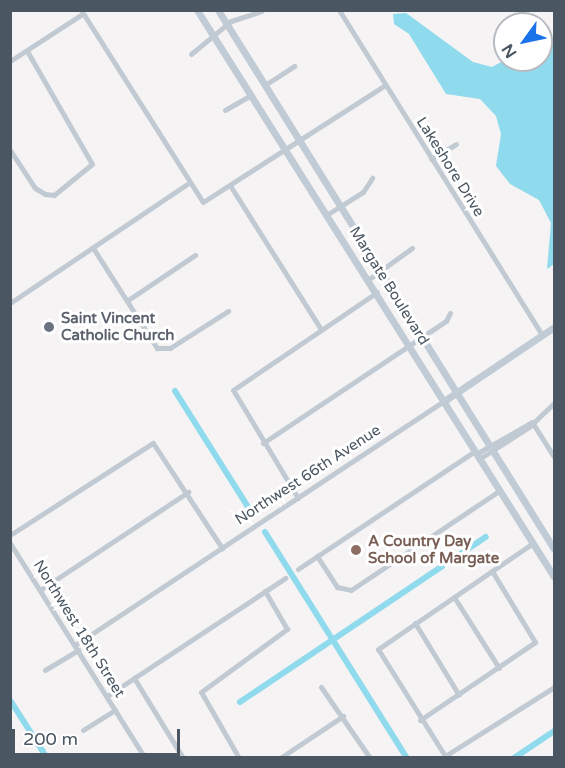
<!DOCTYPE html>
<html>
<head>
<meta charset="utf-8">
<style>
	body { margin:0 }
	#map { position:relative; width:565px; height:768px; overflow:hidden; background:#f5f3f3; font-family:"Varela Round",sans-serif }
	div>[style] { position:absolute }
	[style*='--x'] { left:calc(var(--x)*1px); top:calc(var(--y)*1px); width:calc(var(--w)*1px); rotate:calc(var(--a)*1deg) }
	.water>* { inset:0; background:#90daee }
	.canal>* { height:6px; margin:-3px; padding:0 3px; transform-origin:3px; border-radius:3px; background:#90daee }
	.street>* { height:5px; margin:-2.5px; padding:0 2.5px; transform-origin:2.5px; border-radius:2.5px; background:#c1cad2 }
	.secondary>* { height:7px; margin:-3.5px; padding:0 3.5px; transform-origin:3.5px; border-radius:3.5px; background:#c1cbd6 }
	.dots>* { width:16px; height:16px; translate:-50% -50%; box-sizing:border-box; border:3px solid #fff; border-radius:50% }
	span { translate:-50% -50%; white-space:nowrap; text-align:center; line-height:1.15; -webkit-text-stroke:6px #fff; paint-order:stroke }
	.street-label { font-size:15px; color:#4a5661 }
	.worship-label { font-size:15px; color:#5b616d; font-weight:700 }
	.left { translate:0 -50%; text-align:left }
	.education-label { font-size:15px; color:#785e54; font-weight:700 }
	.frame { position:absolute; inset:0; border:12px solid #4a5661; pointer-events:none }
	.north { position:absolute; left:493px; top:12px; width:60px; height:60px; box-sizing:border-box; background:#fff; border:2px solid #b7bbc0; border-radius:50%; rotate:237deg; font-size:16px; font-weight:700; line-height:24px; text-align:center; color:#4a5661 }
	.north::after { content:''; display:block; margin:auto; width:21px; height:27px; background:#1a73e8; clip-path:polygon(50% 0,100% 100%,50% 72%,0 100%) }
	.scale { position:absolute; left:12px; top:729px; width:168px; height:27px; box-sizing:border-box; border:3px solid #4a5661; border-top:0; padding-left:8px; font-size:18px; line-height:21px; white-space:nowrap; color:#4a5661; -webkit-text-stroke:4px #fff; paint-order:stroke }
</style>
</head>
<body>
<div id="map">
	<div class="water">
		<div style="clip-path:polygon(406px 13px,473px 62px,492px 67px,505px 60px,541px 60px,541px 30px,554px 38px,554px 264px,547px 269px,551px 223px,539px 200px,510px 184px,496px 166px,501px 134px,496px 116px,480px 99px,446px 94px,409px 34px,394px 24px,393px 14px)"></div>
	</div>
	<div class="canal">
		<div style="--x:175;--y:391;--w:146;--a:57.8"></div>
		<div style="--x:265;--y:532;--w:267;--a:57.9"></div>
		<div style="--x:10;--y:700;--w:69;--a:57.5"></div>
		<div style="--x:240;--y:702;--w:296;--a:-33.9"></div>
		<div style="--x:514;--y:758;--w:48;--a:-34"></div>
	</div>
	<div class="street">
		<div style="--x:81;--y:10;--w:227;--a:57.6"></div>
		<div style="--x:203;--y:202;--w:216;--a:-32.7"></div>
		<div style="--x:339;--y:10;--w:383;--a:58"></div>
		<div style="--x:191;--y:54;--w:52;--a:-39.5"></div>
		<div style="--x:231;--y:21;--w:32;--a:-18"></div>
		<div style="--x:10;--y:61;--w:86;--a:-33.1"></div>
		<div style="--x:265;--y:85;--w:35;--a:-33"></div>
		<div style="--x:225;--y:110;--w:30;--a:-30"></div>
		<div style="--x:10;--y:150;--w:45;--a:56.7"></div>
		<div style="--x:35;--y:188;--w:12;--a:31"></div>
		<div style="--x:45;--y:194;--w:9;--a:6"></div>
		<div style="--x:54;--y:195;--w:49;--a:-39.2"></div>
		<div style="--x:92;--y:164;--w:130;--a:-119.9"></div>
		<div style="--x:431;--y:159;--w:29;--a:-31"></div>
		<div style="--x:231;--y:187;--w:167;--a:57.7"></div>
		<div style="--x:328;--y:214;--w:41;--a:-32.2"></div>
		<div style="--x:363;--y:192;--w:17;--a:-57"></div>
		<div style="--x:93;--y:248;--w:119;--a:57.4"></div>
		<div style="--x:157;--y:348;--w:13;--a:0"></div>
		<div style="--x:170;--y:348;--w:69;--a:-32.5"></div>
		<div style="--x:369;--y:279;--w:53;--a:-35.8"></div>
		<div style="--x:128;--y:300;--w:81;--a:-33.9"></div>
		<div style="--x:10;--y:303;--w:213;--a:-33.9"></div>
		<div style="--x:532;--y:422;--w:41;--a:57.8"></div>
		<div style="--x:263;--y:443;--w:220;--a:-33.7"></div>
		<div style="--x:446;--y:321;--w:9;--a:-63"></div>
		<div style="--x:476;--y:454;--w:64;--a:-29.7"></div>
		<div style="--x:479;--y:459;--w:59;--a:-32.6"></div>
		<div style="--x:529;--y:427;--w:35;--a:-44"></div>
		<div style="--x:298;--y:498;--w:126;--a:-121"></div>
		<div style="--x:233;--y:390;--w:174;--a:-34.2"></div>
		<div style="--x:10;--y:535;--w:170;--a:-32.8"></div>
		<div style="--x:153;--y:443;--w:126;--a:56.7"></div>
		<div style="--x:10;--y:543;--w:254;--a:57.9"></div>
		<div style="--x:533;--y:543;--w:188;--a:145.6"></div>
		<div style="--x:378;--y:649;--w:126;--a:57.9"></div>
		<div style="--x:445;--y:756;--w:129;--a:-32.3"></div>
		<div style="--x:317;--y:556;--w:37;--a:57"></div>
		<div style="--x:337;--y:587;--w:14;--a:12"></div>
		<div style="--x:351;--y:590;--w:178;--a:-33.8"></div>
		<div style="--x:298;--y:569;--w:213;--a:-33.7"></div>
		<div style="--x:40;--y:590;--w:178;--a:-33.5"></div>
		<div style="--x:454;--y:597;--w:84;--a:57.6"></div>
		<div style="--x:415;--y:623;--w:84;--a:58.6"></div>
		<div style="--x:75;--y:645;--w:442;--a:-33.5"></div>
		<div style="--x:45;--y:670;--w:39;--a:-31"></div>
		<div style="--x:134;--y:678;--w:94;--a:58.5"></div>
		<div style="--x:321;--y:687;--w:86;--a:55.4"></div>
		<div style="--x:107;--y:696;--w:214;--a:-33.5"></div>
		<div style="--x:420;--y:720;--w:139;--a:-34.1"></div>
		<div style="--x:535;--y:642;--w:83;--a:-121.2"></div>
		<div style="--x:83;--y:730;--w:38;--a:-32"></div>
		<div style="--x:239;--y:758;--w:76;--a:-119.9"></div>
		<div style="--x:201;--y:692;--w:107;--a:-36.2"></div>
		<div style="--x:287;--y:629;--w:44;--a:-120.1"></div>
		<div style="--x:280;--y:758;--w:76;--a:-33.7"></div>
	</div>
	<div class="secondary">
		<div style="--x:197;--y:10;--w:670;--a:57.8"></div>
		<div style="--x:218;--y:10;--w:635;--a:58.06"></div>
		<div style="--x:444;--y:401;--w:133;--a:-33.9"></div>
	</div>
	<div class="dots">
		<div style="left:49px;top:327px;background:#6b7280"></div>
		<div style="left:356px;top:550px;background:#8d6e63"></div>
	</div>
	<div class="street-label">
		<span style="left:450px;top:167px;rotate:58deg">Lakeshore Drive</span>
		<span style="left:389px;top:286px;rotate:58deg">Margate Boulevard</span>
		<span style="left:308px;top:475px;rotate:-33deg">Northwest 66th Avenue</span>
		<span style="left:79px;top:629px;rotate:58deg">Northwest 18th Street</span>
	</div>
	<div class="worship-label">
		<span class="left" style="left:61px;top:327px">Saint Vincent<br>Catholic Church</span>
	</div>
	<div class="education-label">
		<span class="left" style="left:368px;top:550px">A Country Day<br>School of Margate</span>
	</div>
	<div class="frame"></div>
	<div class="north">N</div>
	<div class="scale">200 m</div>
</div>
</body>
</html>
